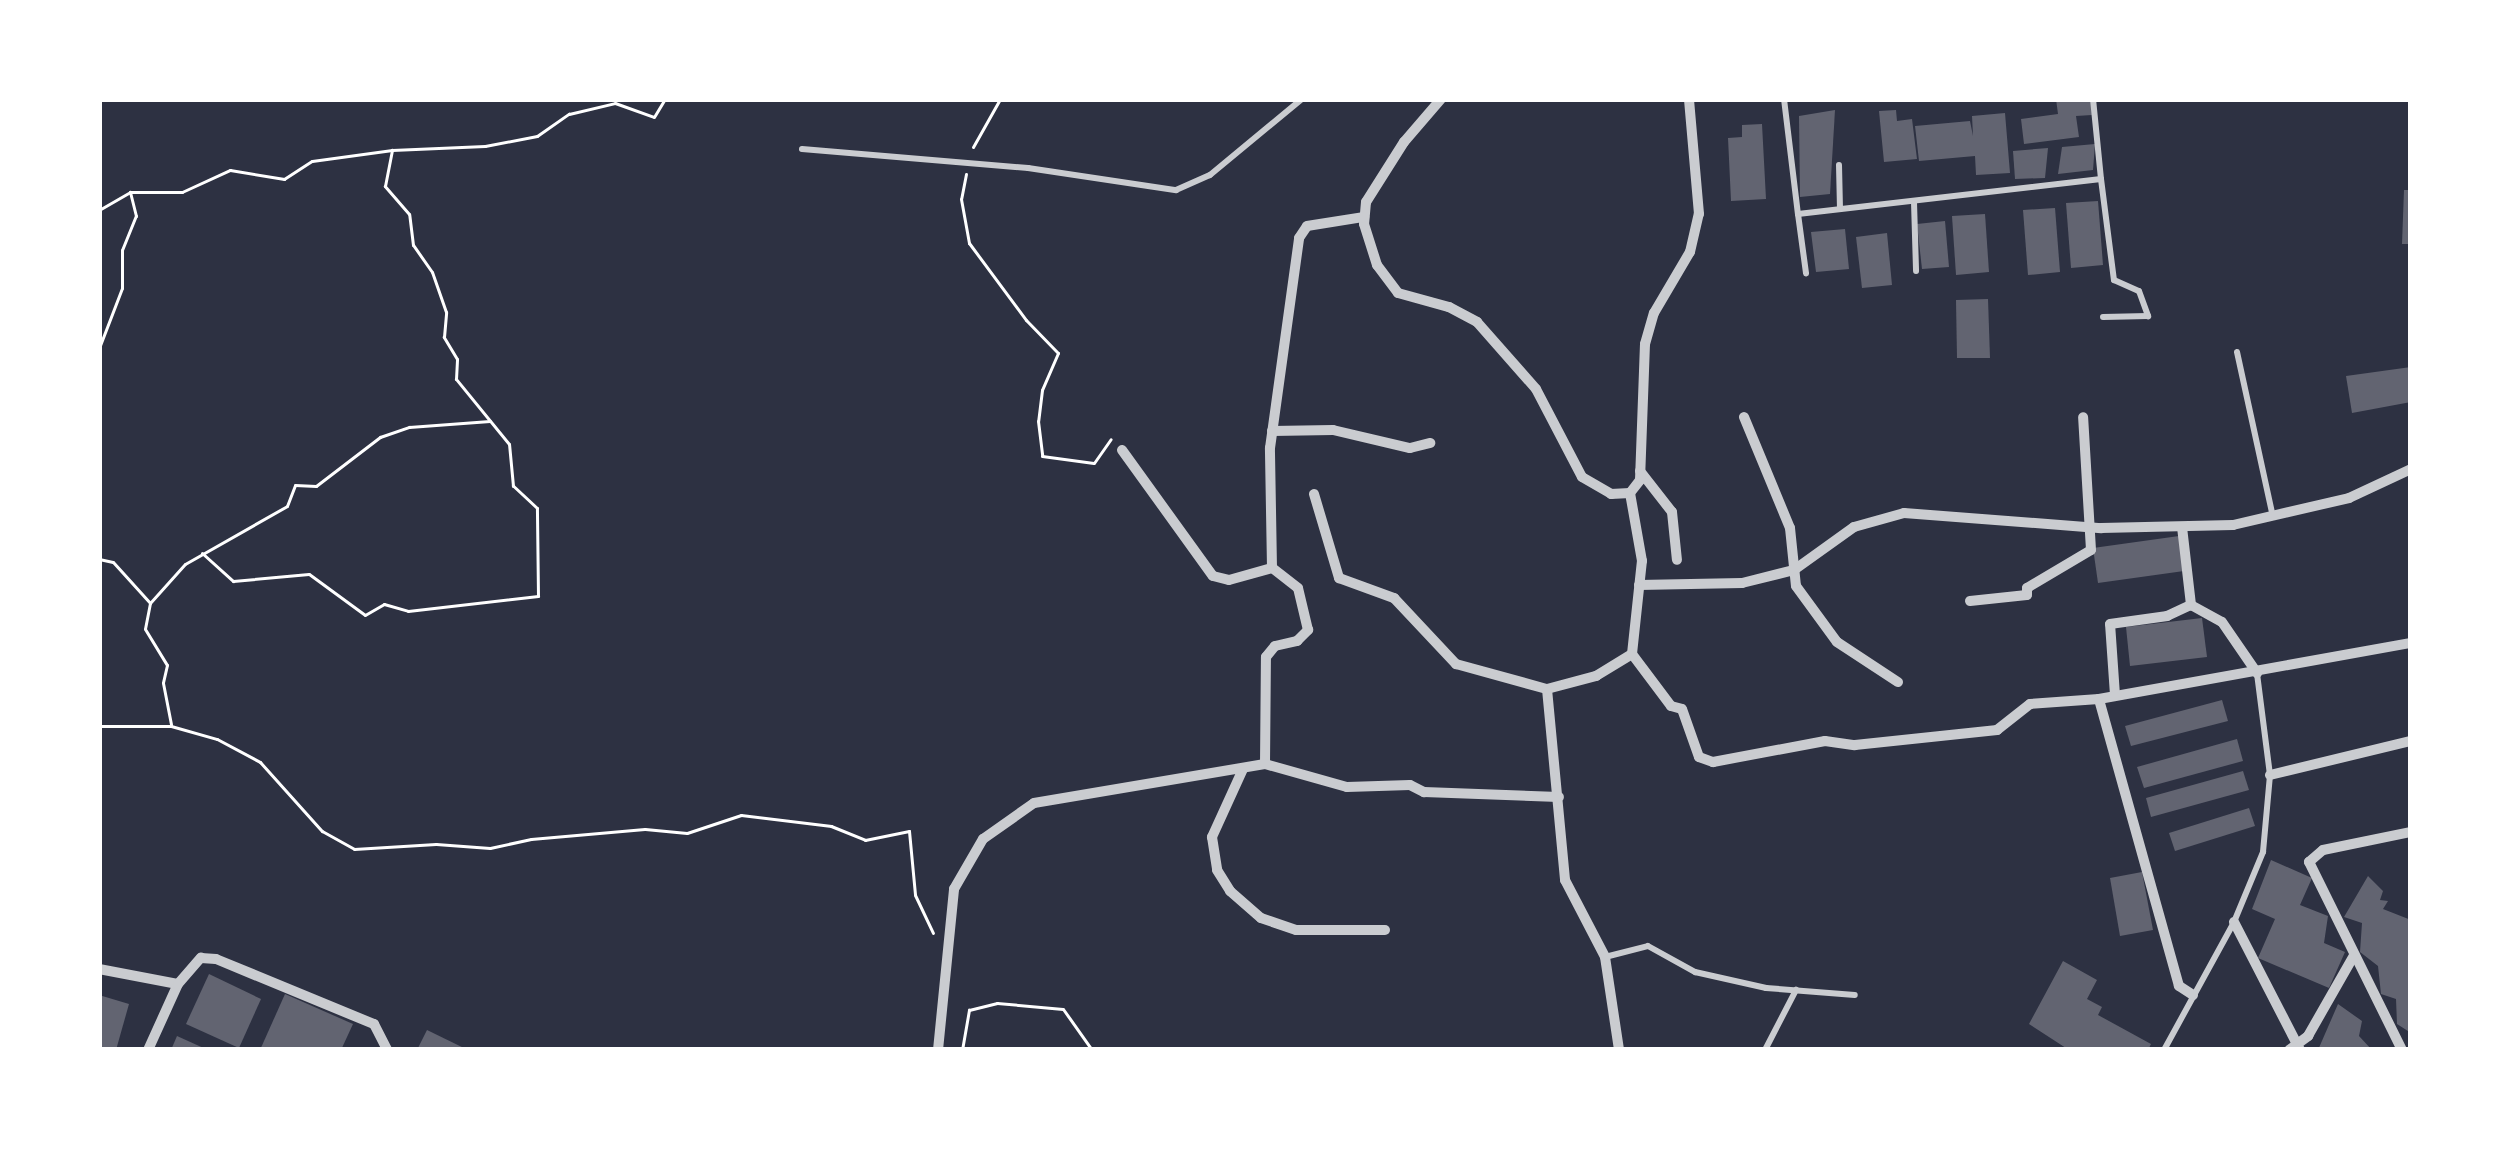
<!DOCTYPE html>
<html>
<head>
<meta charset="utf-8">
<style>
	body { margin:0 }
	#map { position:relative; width:2510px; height:1149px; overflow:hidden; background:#2d3142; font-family:Ubuntu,sans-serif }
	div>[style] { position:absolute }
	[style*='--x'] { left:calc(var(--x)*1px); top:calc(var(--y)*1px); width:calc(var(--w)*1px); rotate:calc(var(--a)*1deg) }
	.building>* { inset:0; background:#626471 }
	.path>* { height:3px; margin:-1.5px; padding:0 1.5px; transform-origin:1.5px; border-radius:1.5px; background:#fff }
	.service>* { height:6px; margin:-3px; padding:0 3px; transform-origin:3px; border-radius:3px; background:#caccd0 }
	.minor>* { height:10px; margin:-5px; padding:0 5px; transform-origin:5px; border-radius:5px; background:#caccd0 }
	span { translate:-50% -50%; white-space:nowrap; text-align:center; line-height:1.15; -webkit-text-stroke:10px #fff; paint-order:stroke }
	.frame { position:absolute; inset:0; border:102px solid #fff; pointer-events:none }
</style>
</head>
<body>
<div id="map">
	<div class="building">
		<div style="clip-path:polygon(2056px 99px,2091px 99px,2092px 115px,2076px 116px,2079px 137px,2024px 144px,2021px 119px,2058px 114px)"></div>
		<div style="clip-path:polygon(1835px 110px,1830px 194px,1800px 197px,1799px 116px)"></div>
		<div style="clip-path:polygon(1896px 110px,1897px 121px,1912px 119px,1917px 159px,1884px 162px,1879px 111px)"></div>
		<div style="clip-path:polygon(2005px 113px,2010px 173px,1976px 175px,1975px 156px,1919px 161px,1915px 126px,1970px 121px,1973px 136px,1972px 116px)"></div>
		<div style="clip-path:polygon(1762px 124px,1766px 199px,1731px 201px,1728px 138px,1742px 137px,1742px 125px)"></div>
		<div style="clip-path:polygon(2095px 144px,2093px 170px,2058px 174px,2062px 147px)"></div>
		<div style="clip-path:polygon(2048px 148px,2045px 178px,2015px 179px,2013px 151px)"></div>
		<div style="clip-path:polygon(2404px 190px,2411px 190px,2411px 244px,2402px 244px)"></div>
		<div style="clip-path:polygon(2098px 201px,2103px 265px,2071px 268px,2066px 203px)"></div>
		<div style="clip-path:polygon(2055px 208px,2060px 272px,2028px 275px,2023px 210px)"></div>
		<div style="clip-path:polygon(1985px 214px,1989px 272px,1956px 275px,1952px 216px)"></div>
		<div style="clip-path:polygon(1945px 221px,1949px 267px,1922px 269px,1917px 224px)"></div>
		<div style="clip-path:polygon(1845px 229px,1849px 269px,1816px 272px,1811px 232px)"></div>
		<div style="clip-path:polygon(1887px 233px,1892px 285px,1862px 288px,1856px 237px)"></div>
		<div style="clip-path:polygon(1988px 299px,1990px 358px,1957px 358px,1956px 300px)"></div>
		<div style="clip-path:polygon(2411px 367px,2411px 402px,2352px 413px,2346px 376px)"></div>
		<div style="clip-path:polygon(2179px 536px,2184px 571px,2098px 583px,2093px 548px)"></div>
		<div style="clip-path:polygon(2202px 618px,2207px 657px,2130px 666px,2126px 627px)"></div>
		<div style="clip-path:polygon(2222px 700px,2228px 721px,2131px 746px,2125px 726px)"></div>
		<div style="clip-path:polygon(2237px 739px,2243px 761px,2144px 788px,2137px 767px)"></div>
		<div style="clip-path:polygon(2243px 771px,2249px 790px,2151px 817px,2146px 798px)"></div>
		<div style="clip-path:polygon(2249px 808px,2255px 826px,2175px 851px,2169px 833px)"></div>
		<div style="clip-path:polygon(2271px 860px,2312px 878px,2300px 905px,2328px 916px,2324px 943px,2345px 952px,2329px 988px,2258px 958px,2275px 919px,2252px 909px)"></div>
		<div style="clip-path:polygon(2142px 872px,2153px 930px,2120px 936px,2110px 878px)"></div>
		<div style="clip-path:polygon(2368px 876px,2383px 891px,2380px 900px,2388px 901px,2383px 909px,2411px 920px,2411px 1033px,2397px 1024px,2396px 999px,2381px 994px,2378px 966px,2360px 952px,2362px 923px,2344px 917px)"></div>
		<div style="clip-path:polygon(2063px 961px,2097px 980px,2087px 999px,2102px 1007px,2098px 1015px,2151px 1044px,2148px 1050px,2069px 1050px,2029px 1024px)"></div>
		<div style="clip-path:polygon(209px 974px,261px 999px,239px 1048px,186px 1024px)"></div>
		<div style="clip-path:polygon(285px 994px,353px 1024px,341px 1050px,260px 1050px)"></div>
		<div style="clip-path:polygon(99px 995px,129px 1004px,116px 1050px,99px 1050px)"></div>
		<div style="clip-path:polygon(2338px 1004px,2362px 1021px,2359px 1036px,2372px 1050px,2318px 1050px)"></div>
		<div style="clip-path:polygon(427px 1030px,468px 1050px,417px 1050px)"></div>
		<div style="clip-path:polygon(177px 1036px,208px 1050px,171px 1050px)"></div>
	</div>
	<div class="path">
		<div style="--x:973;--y:147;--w:55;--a:-60.6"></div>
		<div style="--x:966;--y:174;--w:25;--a:101"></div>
		<div style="--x:961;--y:199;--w:45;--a:79.7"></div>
		<div style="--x:969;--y:243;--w:96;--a:53.5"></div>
		<div style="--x:1026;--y:320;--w:46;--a:45.9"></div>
		<div style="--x:1058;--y:353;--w:40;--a:113.4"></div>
		<div style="--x:1042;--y:390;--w:31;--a:97"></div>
		<div style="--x:1038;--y:421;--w:35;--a:83"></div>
		<div style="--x:1042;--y:456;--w:52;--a:7.7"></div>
		<div style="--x:1094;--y:463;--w:29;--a:-55"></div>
		<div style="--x:99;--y:210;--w:36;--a:-30"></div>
		<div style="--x:130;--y:192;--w:52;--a:0"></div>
		<div style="--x:182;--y:192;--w:53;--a:-24.6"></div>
		<div style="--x:230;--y:170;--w:55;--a:9.5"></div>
		<div style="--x:284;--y:179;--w:33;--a:-33"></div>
		<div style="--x:312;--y:161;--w:81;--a:-7.8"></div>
		<div style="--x:392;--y:150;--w:93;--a:-2.5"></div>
		<div style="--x:485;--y:146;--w:53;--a:-10.9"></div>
		<div style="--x:537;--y:136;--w:39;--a:-35"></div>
		<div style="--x:569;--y:114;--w:47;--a:-13.4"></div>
		<div style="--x:615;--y:103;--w:41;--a:19.7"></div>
		<div style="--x:654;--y:117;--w:21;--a:-59"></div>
		<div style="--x:99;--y:348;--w:64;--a:-69"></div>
		<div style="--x:122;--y:288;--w:38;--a:-90"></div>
		<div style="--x:122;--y:250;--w:37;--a:-68"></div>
		<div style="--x:136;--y:216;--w:25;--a:-104"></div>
		<div style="--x:99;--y:381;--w:11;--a:90"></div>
		<div style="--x:202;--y:553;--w:42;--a:42.1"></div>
		<div style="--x:233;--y:581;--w:76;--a:-5.3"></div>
		<div style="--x:309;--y:574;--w:69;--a:36.2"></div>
		<div style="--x:365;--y:615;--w:22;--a:-30"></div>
		<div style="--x:384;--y:604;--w:25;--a:16"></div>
		<div style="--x:408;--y:611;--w:131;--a:-6.6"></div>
		<div style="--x:538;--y:596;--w:88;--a:-90.7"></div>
		<div style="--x:537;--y:508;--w:33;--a:-137"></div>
		<div style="--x:513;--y:486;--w:42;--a:-95.4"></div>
		<div style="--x:509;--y:444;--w:84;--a:-129.2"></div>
		<div style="--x:456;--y:379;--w:20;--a:-87"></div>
		<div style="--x:457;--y:359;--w:26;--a:-121"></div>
		<div style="--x:444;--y:337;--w:25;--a:-85"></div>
		<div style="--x:446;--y:312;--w:42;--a:-109.3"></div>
		<div style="--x:432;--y:272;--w:33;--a:-125"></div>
		<div style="--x:413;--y:245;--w:31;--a:-97"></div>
		<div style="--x:409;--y:214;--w:37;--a:-131"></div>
		<div style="--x:385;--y:186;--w:37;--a:-79"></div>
		<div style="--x:99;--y:559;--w:14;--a:12"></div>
		<div style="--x:113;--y:562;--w:55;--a:47.9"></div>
		<div style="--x:150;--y:603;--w:26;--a:101"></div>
		<div style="--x:145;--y:629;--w:42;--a:58.6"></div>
		<div style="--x:167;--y:665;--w:18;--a:103"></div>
		<div style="--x:163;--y:683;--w:42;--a:79"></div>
		<div style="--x:150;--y:603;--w:52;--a:-48.1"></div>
		<div style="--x:185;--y:564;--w:117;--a:-29.6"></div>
		<div style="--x:287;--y:506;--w:22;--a:-69"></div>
		<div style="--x:295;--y:485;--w:21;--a:3"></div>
		<div style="--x:316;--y:486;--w:81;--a:-37.4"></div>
		<div style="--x:380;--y:437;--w:31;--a:-19"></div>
		<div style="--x:409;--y:427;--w:81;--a:-4.2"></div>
		<div style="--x:99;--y:726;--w:72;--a:0"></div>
		<div style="--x:171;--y:726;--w:48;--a:15.8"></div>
		<div style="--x:217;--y:739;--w:49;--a:28.1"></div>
		<div style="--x:260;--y:762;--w:93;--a:48.1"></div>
		<div style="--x:322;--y:831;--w:37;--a:29"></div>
		<div style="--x:354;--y:849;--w:82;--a:-3.5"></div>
		<div style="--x:436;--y:844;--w:54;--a:4.2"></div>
		<div style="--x:490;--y:848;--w:42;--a:-12.4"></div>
		<div style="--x:531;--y:839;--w:114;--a:-5"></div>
		<div style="--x:645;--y:829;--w:42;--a:5.4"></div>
		<div style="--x:687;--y:833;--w:57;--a:-18.4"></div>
		<div style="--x:741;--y:815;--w:91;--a:7"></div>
		<div style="--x:831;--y:826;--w:37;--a:22"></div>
		<div style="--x:865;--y:840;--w:45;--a:-11.6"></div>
		<div style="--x:909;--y:831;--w:64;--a:84.6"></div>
		<div style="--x:915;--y:895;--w:42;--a:64.7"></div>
		<div style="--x:962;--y:1050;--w:41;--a:-80.1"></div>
		<div style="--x:969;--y:1010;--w:29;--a:-14"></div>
		<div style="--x:997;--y:1003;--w:66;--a:5.2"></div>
		<div style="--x:1063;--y:1009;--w:50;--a:54.7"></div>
	</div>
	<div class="service">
		<div style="--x:1784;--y:99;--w:116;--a:83.1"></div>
		<div style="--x:1798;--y:214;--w:305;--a:-6.6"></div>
		<div style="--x:2101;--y:179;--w:80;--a:-95.7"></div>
		<div style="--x:802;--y:149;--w:227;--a:4.8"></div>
		<div style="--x:1028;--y:168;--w:150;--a:8.5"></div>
		<div style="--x:1176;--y:190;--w:37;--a:-24"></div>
		<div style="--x:1210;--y:175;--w:119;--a:-39.6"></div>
		<div style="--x:1839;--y:165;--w:44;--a:88.7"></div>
		<div style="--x:2101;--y:179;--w:102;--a:82.7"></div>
		<div style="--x:2114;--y:280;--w:27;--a:24"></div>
		<div style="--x:2139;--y:291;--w:27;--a:70"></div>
		<div style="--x:2148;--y:316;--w:45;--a:178.7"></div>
		<div style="--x:1914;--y:202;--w:69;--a:88.3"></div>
		<div style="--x:1798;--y:214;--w:60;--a:82.3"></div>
		<div style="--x:2237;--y:352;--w:165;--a:77.7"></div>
		<div style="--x:1605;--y:957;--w:44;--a:-14.3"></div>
		<div style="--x:1648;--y:946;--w:54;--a:29"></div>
		<div style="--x:1695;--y:972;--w:73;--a:12.7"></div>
		<div style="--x:1766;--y:988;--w:89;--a:4.5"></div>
		<div style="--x:1765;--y:1050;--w:68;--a:-62.7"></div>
		<div style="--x:2164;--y:1050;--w:146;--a:-61.3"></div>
		<div style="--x:2234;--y:922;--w:76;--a:-67.5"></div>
		<div style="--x:2263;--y:852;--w:77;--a:-84.8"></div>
		<div style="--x:2270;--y:775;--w:103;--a:-97.3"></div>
	</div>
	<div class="minor">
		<div style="--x:1441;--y:99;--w:57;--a:130.7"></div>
		<div style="--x:1404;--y:142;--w:71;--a:122.3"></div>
		<div style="--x:1366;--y:202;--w:22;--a:95"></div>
		<div style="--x:1364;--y:224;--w:43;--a:72.4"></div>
		<div style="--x:1377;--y:265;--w:35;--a:53"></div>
		<div style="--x:1398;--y:293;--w:53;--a:15.4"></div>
		<div style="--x:1449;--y:307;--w:32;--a:28"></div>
		<div style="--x:1477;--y:322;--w:89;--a:48.6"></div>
		<div style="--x:1536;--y:389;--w:99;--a:62.4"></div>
		<div style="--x:1582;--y:477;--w:34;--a:30"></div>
		<div style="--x:1611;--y:494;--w:19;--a:-3"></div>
		<div style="--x:1744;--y:417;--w:120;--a:67.5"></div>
		<div style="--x:1790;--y:528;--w:58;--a:84.1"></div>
		<div style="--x:1796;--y:586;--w:69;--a:53.8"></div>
		<div style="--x:1837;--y:642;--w:73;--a:33.3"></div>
		<div style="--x:1272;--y:431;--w:61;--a:-0.9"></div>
		<div style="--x:1333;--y:430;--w:79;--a:13.2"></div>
		<div style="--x:1410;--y:448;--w:21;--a:-14"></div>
		<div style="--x:1122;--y:450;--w:155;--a:54.2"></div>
		<div style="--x:1213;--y:576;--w:16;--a:14"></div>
		<div style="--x:1229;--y:580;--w:45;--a:-15.6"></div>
		<div style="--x:1272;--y:568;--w:120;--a:-91"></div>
		<div style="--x:1270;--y:448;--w:212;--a:-82.1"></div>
		<div style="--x:1299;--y:238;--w:14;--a:-56"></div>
		<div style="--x:1307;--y:226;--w:58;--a:-9"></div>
		<div style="--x:1640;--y:471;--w:52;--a:52"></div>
		<div style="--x:1672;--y:512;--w:48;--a:84.1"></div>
		<div style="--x:1314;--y:494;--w:88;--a:73.4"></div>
		<div style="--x:1339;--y:578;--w:59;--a:20"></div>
		<div style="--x:1394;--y:598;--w:91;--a:46.8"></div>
		<div style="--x:1456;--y:664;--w:94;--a:15.4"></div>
		<div style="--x:1547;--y:689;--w:51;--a:-14.9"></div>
		<div style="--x:1596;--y:676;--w:42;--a:-31.4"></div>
		<div style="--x:1632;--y:654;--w:94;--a:-83.9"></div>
		<div style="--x:1642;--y:561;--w:69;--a:-100"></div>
		<div style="--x:1630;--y:493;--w:16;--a:-52"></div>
		<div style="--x:1640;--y:480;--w:136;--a:-87.9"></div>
		<div style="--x:1645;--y:344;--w:32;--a:-74"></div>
		<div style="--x:1654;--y:313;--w:71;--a:-59.5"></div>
		<div style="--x:1690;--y:252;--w:39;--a:-77"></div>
		<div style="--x:1699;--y:214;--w:115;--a:-95"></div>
		<div style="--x:2182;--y:527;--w:79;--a:83.4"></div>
		<div style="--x:2191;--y:605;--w:35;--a:29"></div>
		<div style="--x:2222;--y:622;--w:62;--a:55.5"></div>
		<div style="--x:1639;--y:585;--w:103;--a:-1.1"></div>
		<div style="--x:1742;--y:583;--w:54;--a:-14"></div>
		<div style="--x:1794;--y:570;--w:74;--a:-35.6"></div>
		<div style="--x:1854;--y:527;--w:52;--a:-15.6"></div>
		<div style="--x:1904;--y:513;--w:198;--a:4.4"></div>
		<div style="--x:2101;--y:528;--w:132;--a:-1.3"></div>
		<div style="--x:2233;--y:525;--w:119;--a:-13.1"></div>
		<div style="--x:2349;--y:498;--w:68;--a:-25.1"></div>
		<div style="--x:1970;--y:601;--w:57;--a:-6"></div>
		<div style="--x:2027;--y:595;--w:7;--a:-90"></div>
		<div style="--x:2027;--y:588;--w:74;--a:-30.7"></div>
		<div style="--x:2091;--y:550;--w:133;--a:-93.4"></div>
		<div style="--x:1632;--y:654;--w:65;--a:53.1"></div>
		<div style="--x:1671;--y:706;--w:11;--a:15"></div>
		<div style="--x:1682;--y:709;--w:51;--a:70.5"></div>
		<div style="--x:1699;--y:757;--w:15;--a:20"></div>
		<div style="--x:1713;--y:762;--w:114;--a:-10.6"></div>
		<div style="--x:1825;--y:741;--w:30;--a:8"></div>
		<div style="--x:1855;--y:745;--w:143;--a:-6"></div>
		<div style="--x:1997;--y:730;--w:42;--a:-38.2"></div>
		<div style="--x:2030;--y:704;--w:69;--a:-4.1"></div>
		<div style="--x:1547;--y:689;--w:192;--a:84.6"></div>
		<div style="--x:1565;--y:880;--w:87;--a:62.5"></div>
		<div style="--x:1605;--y:957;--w:94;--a:81.4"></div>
		<div style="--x:2115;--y:695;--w:71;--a:-94"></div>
		<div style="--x:2110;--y:624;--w:58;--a:-8"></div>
		<div style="--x:2167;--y:616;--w:26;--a:-25"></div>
		<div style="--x:1265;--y:764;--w:107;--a:-89.5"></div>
		<div style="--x:1266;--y:657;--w:14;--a:-51"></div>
		<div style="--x:1275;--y:646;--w:23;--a:-13"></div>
		<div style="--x:1297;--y:641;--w:16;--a:-45"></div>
		<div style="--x:1308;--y:630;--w:43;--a:-103.4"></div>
		<div style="--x:1298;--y:588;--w:33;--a:-142"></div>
		<div style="--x:1243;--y:769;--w:75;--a:114.5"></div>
		<div style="--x:1212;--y:837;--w:33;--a:81"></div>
		<div style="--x:1217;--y:870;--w:25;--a:58"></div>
		<div style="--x:1230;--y:891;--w:41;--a:41.1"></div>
		<div style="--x:1261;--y:918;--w:37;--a:19"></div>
		<div style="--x:1296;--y:930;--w:89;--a:0"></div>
		<div style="--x:2270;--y:775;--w:145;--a:-13.6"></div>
		<div style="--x:2234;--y:922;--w:144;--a:62.7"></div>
		<div style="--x:99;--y:969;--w:80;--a:10.8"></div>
		<div style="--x:2193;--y:995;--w:17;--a:-147"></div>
		<div style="--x:2179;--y:986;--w:298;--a:-105.6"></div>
		<div style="--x:2099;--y:699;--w:317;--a:-10.2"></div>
		<div style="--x:148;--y:1050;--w:72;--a:-65.6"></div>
		<div style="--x:178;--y:984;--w:35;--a:-49"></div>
		<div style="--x:201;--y:958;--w:15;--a:4"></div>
		<div style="--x:216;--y:959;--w:171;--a:22.4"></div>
		<div style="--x:374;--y:1024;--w:29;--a:63"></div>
		<div style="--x:938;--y:1050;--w:162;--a:-84.3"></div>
		<div style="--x:954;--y:889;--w:58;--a:-59.9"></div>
		<div style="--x:983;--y:839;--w:62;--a:-35.2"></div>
		<div style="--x:1034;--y:803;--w:234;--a:-9.6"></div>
		<div style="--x:1265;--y:764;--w:85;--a:15.7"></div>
		<div style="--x:1347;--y:787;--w:63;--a:-1.8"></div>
		<div style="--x:1410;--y:785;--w:16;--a:27"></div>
		<div style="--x:1424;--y:792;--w:135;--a:2.1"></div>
		<div style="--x:2289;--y:1050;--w:24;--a:-36"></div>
		<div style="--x:2308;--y:1036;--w:91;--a:-60.3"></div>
		<div style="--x:2402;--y:1050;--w:210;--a:-116.3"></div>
		<div style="--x:2309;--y:862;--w:18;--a:-41"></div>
		<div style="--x:2323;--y:850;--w:90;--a:-11.6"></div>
	</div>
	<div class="frame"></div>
</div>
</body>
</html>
